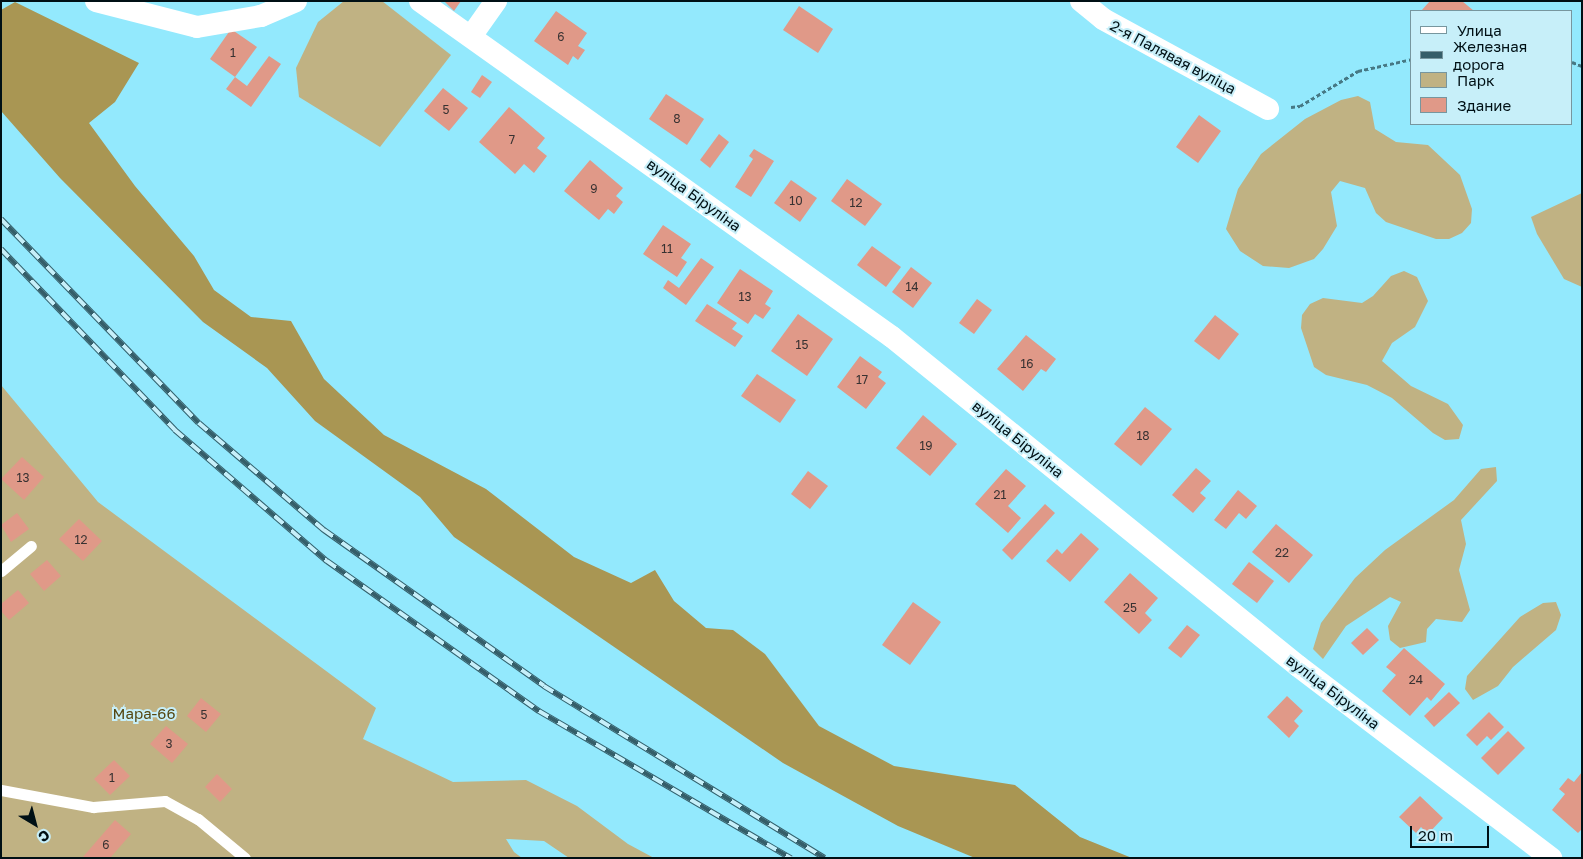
<!DOCTYPE html>
<html>
<head>
<meta charset="utf-8">
<style>
	body { margin:0 }
	#map { position:relative; width:1583px; height:859px; overflow:hidden; background:#93e9fd; font-family:"Golos Text",sans-serif }
	div>[style] { position:absolute }
	[style*='--x'] { left:calc(var(--x)*1px); top:calc(var(--y)*1px); width:calc(var(--w)*1px); rotate:calc(var(--a)*1deg) }
	.green>* { inset:0; background:#c0b283 }
	.forest>* { inset:0; background:#a99653 }
	.building>* { inset:0; background:#e09988 }
	.path>* { height:3px; margin-top:-1.5px; transform-origin:0; background:repeating-linear-gradient(90deg,#467884 0 4px,transparent 0 6.5px) }
	.service>* { height:11px; margin:-5.5px; padding:0 5.5px; transform-origin:5.5px; border-radius:5.5px; background:#fff }
	.minor>* { height:22px; margin:-11px; padding:0 11px; transform-origin:11px; border-radius:11px; background:#fff }
	.rail>* { height:5.5px; margin-top:-2.75px; transform-origin:0; background:repeating-linear-gradient(90deg,#c7eff9 0 11px,#355e69 0 22px); box-sizing:border-box; border-block:1px solid #355e69 }
	span { translate:-50% -50%; white-space:nowrap; text-align:center; line-height:1.15; -webkit-text-stroke:4px #c7eff9; paint-order:stroke }
	.number-label { font-size:12px; color:#383232 }
	.number-label span { -webkit-text-stroke-width:0 }
	.street-label { font-size:15px; color:#001015 }
	.park-label { font-size:15px; color:#554711 }
	.frame { position:absolute; inset:0; border:2px solid #001015; pointer-events:none }
	.legend { position:absolute; left:1410px; top:10px; width:162px; height:115px; box-sizing:border-box; background:#c7eff9; border:1px solid #77969e; margin:0; padding:6px 9px; list-style:none; font-size:15px; color:#001015 }
	.legend li { display:flex; align-items:center; gap:10px; height:25px }
	.legend b { width:25px; border:1px solid #77969e }
	.north { position:absolute; left:10px; top:799px; width:50px; height:50px; -webkit-text-stroke:4px #c7eff9; paint-order:stroke; rotate:143deg; font-size:14px; font-weight:700; line-height:20px; text-align:center; color:#001015 }
	.north::after { content:''; display:block; margin:auto; width:18px; height:22px; background:#001015; clip-path:polygon(50% 0,100% 100%,50% 72%,0 100%) }
	.scale { position:absolute; left:1410px; top:826px; width:79px; height:22px; box-sizing:border-box; border:2px solid #001015; border-top:0; padding-left:6px; font-size:15px; line-height:18px; white-space:nowrap; color:#001015; -webkit-text-stroke:4px #c7eff9; paint-order:stroke }
</style>
</head>
<body>
<div id="map">
	<div class="green">
		<div style="clip-path:polygon(344px 1px,382px 1px,451px 55px,380px 147px,299px 97px,296px 68px,318px 22px)"></div>
		<div style="clip-path:polygon(1358px 96px,1370px 102px,1375px 129px,1396px 142px,1428px 145px,1460px 175px,1472px 209px,1471px 223px,1462px 233px,1449px 239px,1436px 239px,1386px 222px,1376px 213px,1365px 188px,1340px 181px,1331px 192px,1337px 226px,1323px 249px,1314px 259px,1289px 268px,1263px 266px,1240px 251px,1226px 229px,1238px 189px,1261px 154px,1305px 119px,1341px 100px)"></div>
		<div style="clip-path:polygon(1582px 193px,1582px 287px,1564px 279px,1537px 234px,1531px 217px)"></div>
		<div style="clip-path:polygon(1404px 271px,1417px 277px,1428px 301px,1415px 327px,1392px 343px,1382px 361px,1411px 386px,1448px 404px,1463px 425px,1459px 439px,1445px 440px,1433px 433px,1392px 398px,1367px 385px,1326px 375px,1314px 367px,1301px 328px,1302px 315px,1310px 304px,1323px 298px,1362px 303px,1373px 296px,1391px 276px)"></div>
		<div style="clip-path:polygon(1px 385px,98px 502px,376px 708px,363px 739px,453px 782px,526px 780px,577px 806px,628px 844px,654px 858px,569px 858px,544px 841px,506px 839px,514px 852px,522px 858px,1px 858px)"></div>
		<div style="clip-path:polygon(1496px 467px,1497px 481px,1461px 520px,1466px 544px,1459px 570px,1470px 610px,1462px 622px,1436px 619px,1427px 629px,1426px 642px,1400px 648px,1390px 640px,1388px 626px,1401px 602px,1390px 597px,1346px 626px,1323px 659px,1313px 649px,1321px 623px,1355px 578px,1385px 550px,1454px 500px,1481px 469px)"></div>
		<div style="clip-path:polygon(1556px 602px,1561px 615px,1556px 630px,1513px 667px,1498px 686px,1473px 700px,1465px 689px,1467px 676px,1520px 617px,1543px 603px)"></div>
	</div>
	<div class="forest">
		<div style="clip-path:polygon(15px 2px,139px 63px,115px 102px,89px 123px,135px 186px,194px 256px,214px 290px,251px 317px,291px 321px,324px 379px,384px 435px,486px 489px,574px 557px,631px 583px,655px 570px,674px 601px,706px 628px,733px 630px,765px 654px,819px 726px,894px 766px,1015px 785px,1080px 837px,1132px 858px,975px 858px,898px 826px,783px 763px,454px 537px,420px 497px,315px 421px,267px 368px,203px 322px,60px 178px,1px 111px,1px 10px)"></div>
	</div>
	<div class="building">
		<div style="clip-path:polygon(444px 1px,461px 1px,454px 11px)"></div>
		<div style="clip-path:polygon(1430px 1px,1462px 1px,1474px 11px,1421px 11px)"></div>
		<div style="clip-path:polygon(799px 6px,833px 29px,818px 53px,783px 30px)"></div>
		<div style="clip-path:polygon(556px 11px,587px 33px,578px 46px,585px 50px,578px 60px,573px 56px,568px 65px,534px 41px)"></div>
		<div style="clip-path:polygon(231px 29px,257px 47px,235px 77px,210px 59px)"></div>
		<div style="clip-path:polygon(269px 56px,281px 64px,251px 107px,226px 89px,235px 77px,247px 86px)"></div>
		<div style="clip-path:polygon(482px 75px,492px 82px,480px 98px,471px 92px)"></div>
		<div style="clip-path:polygon(443px 88px,468px 108px,449px 131px,424px 111px)"></div>
		<div style="clip-path:polygon(666px 94px,704px 119px,687px 145px,649px 119px)"></div>
		<div style="clip-path:polygon(509px 107px,545px 138px,537px 148px,547px 156px,534px 173px,524px 164px,515px 174px,479px 142px)"></div>
		<div style="clip-path:polygon(1199px 115px,1221px 131px,1198px 163px,1176px 147px)"></div>
		<div style="clip-path:polygon(719px 134px,729px 142px,710px 168px,700px 160px)"></div>
		<div style="clip-path:polygon(754px 149px,774px 161px,751px 197px,735px 187px,753px 159px,749px 156px)"></div>
		<div style="clip-path:polygon(590px 160px,623px 188px,616px 196px,623px 202px,614px 214px,608px 209px,599px 220px,564px 191px)"></div>
		<div style="clip-path:polygon(847px 179px,882px 204px,865px 226px,831px 201px)"></div>
		<div style="clip-path:polygon(791px 180px,817px 198px,800px 222px,774px 203px)"></div>
		<div style="clip-path:polygon(663px 225px,691px 244px,681px 258px,687px 262px,677px 277px,643px 254px)"></div>
		<div style="clip-path:polygon(872px 246px,901px 267px,886px 287px,857px 265px)"></div>
		<div style="clip-path:polygon(701px 258px,714px 267px,686px 305px,663px 288px,668px 280px,679px 288px)"></div>
		<div style="clip-path:polygon(911px 267px,932px 283px,913px 308px,892px 292px)"></div>
		<div style="clip-path:polygon(740px 269px,773px 291px,765px 304px,771px 308px,763px 319px,755px 314px,748px 324px,717px 303px)"></div>
		<div style="clip-path:polygon(977px 299px,992px 310px,974px 334px,959px 323px)"></div>
		<div style="clip-path:polygon(707px 304px,737px 323px,732px 329px,743px 336px,735px 347px,695px 321px)"></div>
		<div style="clip-path:polygon(798px 314px,833px 339px,807px 376px,771px 351px)"></div>
		<div style="clip-path:polygon(1215px 315px,1239px 334px,1219px 360px,1194px 341px)"></div>
		<div style="clip-path:polygon(1026px 335px,1056px 359px,1046px 372px,1041px 369px,1023px 391px,997px 369px)"></div>
		<div style="clip-path:polygon(860px 356px,882px 372px,878px 377px,886px 383px,866px 409px,837px 387px)"></div>
		<div style="clip-path:polygon(757px 374px,796px 400px,780px 423px,741px 396px)"></div>
		<div style="clip-path:polygon(1145px 407px,1172px 429px,1141px 466px,1114px 444px)"></div>
		<div style="clip-path:polygon(923px 415px,957px 444px,930px 476px,896px 448px)"></div>
		<div style="clip-path:polygon(22px 457px,44px 477px,24px 500px,1px 479px)"></div>
		<div style="clip-path:polygon(1196px 468px,1211px 481px,1200px 493px,1206px 498px,1193px 513px,1172px 495px)"></div>
		<div style="clip-path:polygon(1006px 469px,1026px 486px,1008px 506px,1021px 518px,1008px 533px,975px 504px)"></div>
		<div style="clip-path:polygon(808px 471px,828px 486px,810px 509px,791px 494px)"></div>
		<div style="clip-path:polygon(1238px 490px,1257px 506px,1246px 519px,1239px 513px,1226px 529px,1214px 520px)"></div>
		<div style="clip-path:polygon(1045px 504px,1055px 513px,1012px 560px,1002px 550px)"></div>
		<div style="clip-path:polygon(17px 513px,29px 529px,11px 542px,1px 525px)"></div>
		<div style="clip-path:polygon(79px 519px,102px 541px,83px 561px,59px 539px)"></div>
		<div style="clip-path:polygon(1276px 524px,1313px 555px,1289px 583px,1252px 552px)"></div>
		<div style="clip-path:polygon(1081px 533px,1099px 549px,1070px 582px,1046px 561px,1057px 549px,1062px 554px)"></div>
		<div style="clip-path:polygon(47px 560px,61px 576px,44px 591px,30px 574px)"></div>
		<div style="clip-path:polygon(1249px 562px,1274px 581px,1257px 603px,1232px 584px)"></div>
		<div style="clip-path:polygon(1130px 573px,1158px 598px,1145px 613px,1152px 620px,1139px 634px,1104px 602px)"></div>
		<div style="clip-path:polygon(18px 590px,29px 603px,9px 620px,1px 611px,1px 604px)"></div>
		<div style="clip-path:polygon(913px 602px,941px 622px,910px 665px,882px 645px)"></div>
		<div style="clip-path:polygon(1187px 625px,1200px 635px,1181px 658px,1168px 648px)"></div>
		<div style="clip-path:polygon(1367px 628px,1379px 640px,1363px 655px,1351px 643px)"></div>
		<div style="clip-path:polygon(1404px 648px,1445px 684px,1431px 701px,1427px 697px,1410px 716px,1382px 691px,1396px 675px,1386px 667px)"></div>
		<div style="clip-path:polygon(1449px 692px,1460px 703px,1434px 727px,1424px 716px)"></div>
		<div style="clip-path:polygon(1287px 696px,1303px 711px,1294px 721px,1299px 726px,1289px 738px,1267px 717px)"></div>
		<div style="clip-path:polygon(201px 698px,221px 714px,206px 732px,187px 716px)"></div>
		<div style="clip-path:polygon(1489px 712px,1504px 727px,1491px 740px,1487px 736px,1477px 746px,1466px 735px)"></div>
		<div style="clip-path:polygon(166px 726px,188px 744px,172px 763px,150px 744px)"></div>
		<div style="clip-path:polygon(1508px 731px,1525px 748px,1498px 775px,1481px 758px)"></div>
		<div style="clip-path:polygon(114px 760px,130px 776px,110px 795px,94px 779px)"></div>
		<div style="clip-path:polygon(1582px 772px,1582px 829px,1578px 833px,1552px 810px,1565px 794px,1559px 789px,1568px 778px,1574px 782px)"></div>
		<div style="clip-path:polygon(217px 774px,232px 789px,220px 802px,205px 787px)"></div>
		<div style="clip-path:polygon(1420px 796px,1443px 818px,1428px 834px,1421px 827px,1416px 833px,1399px 817px)"></div>
		<div style="clip-path:polygon(115px 820px,131px 834px,110px 858px,82px 858px)"></div>
	</div>
	<div class="path">
		<div style="--x:1572;--y:62;--w:11;--a:22"></div>
		<div style="--x:1291;--y:107;--w:9;--a:-6"></div>
		<div style="--x:1300;--y:106;--w:68;--a:-31.1"></div>
		<div style="--x:1358;--y:71;--w:55;--a:-12.5"></div>
	</div>
	<div class="service">
		<div style="--x:1;--y:571;--w:39;--a:-40"></div>
		<div style="--x:1;--y:790;--w:94;--a:10.5"></div>
		<div style="--x:93;--y:807;--w:72;--a:-4.8"></div>
		<div style="--x:165;--y:801;--w:38;--a:29"></div>
		<div style="--x:198;--y:819;--w:61;--a:39.7"></div>
	</div>
	<div class="minor">
		<div style="--x:96;--y:1;--w:104;--a:14.4"></div>
		<div style="--x:197;--y:27;--w:65;--a:-9.8"></div>
		<div style="--x:261;--y:16;--w:38;--a:-23"></div>
		<div style="--x:420;--y:1;--w:579;--a:35.45"></div>
		<div style="--x:892;--y:337;--w:523;--a:39.02"></div>
		<div style="--x:1298;--y:666;--w:318;--a:37.2"></div>
		<div style="--x:1081;--y:1;--w:28;--a:39"></div>
		<div style="--x:1103;--y:19;--w:188;--a:28.6"></div>
		<div style="--x:472;--y:35;--w:42;--a:-54.8"></div>
	</div>
	<div class="rail">
		<div style="--x:1;--y:219;--w:284;--a:45.9"></div>
		<div style="--x:199;--y:423;--w:165;--a:40.6"></div>
		<div style="--x:324;--y:530;--w:270;--a:35.3"></div>
		<div style="--x:544;--y:686;--w:329;--a:31.5"></div>
		<div style="--x:1;--y:249;--w:251;--a:46.1"></div>
		<div style="--x:175;--y:430;--w:201;--a:40.8"></div>
		<div style="--x:327;--y:561;--w:260;--a:35.3"></div>
		<div style="--x:539;--y:711;--w:292;--a:30.3"></div>
	</div>
	<div class="number-label">
		<span style="left:561px;top:37px">6</span>
		<span style="left:233px;top:53px">1</span>
		<span style="left:446px;top:110px">5</span>
		<span style="left:677px;top:119px">8</span>
		<span style="left:512px;top:140px">7</span>
		<span style="left:594px;top:189px">9</span>
		<span style="left:796px;top:201px">10</span>
		<span style="left:856px;top:203px">12</span>
		<span style="left:667px;top:249px">11</span>
		<span style="left:912px;top:287px">14</span>
		<span style="left:745px;top:297px">13</span>
		<span style="left:802px;top:345px">15</span>
		<span style="left:1027px;top:364px">16</span>
		<span style="left:862px;top:380px">17</span>
		<span style="left:1143px;top:436px">18</span>
		<span style="left:926px;top:446px">19</span>
		<span style="left:23px;top:478px">13</span>
		<span style="left:1000px;top:495px">21</span>
		<span style="left:81px;top:540px">12</span>
		<span style="left:1282px;top:553px">22</span>
		<span style="left:1130px;top:608px">25</span>
		<span style="left:1416px;top:680px">24</span>
		<span style="left:204px;top:715px">5</span>
		<span style="left:169px;top:744px">3</span>
		<span style="left:112px;top:778px">1</span>
		<span style="left:106px;top:845px">6</span>
	</div>
	<div class="street-label">
		<span style="left:1173px;top:57px;rotate:28deg">2-я Палявая вуліца</span>
		<span style="left:694px;top:195px;rotate:36deg">вуліца Біруліна</span>
		<span style="left:1018px;top:439px;rotate:39deg">вуліца Біруліна</span>
		<span style="left:1333px;top:692px;rotate:37deg">вуліца Біруліна</span>
	</div>
	<div class="park-label">
		<span style="left:144px;top:714px">Мара-66</span>
	</div>
	<div class="frame"></div>
	<ul class="legend">
	<li><b style="height:6px;background:#fff"></b>Улица</li>
	<li><b style="height:6px;background:#355e69"></b>Железная дорога</li>
	<li><b style="height:14px;background:#c0b283"></b>Парк</li>
	<li><b style="height:14px;background:#e09988"></b>Здание</li>
	</ul>
	<div class="north">С</div>
	<div class="scale">20 m</div>
</div>
</body>
</html>
